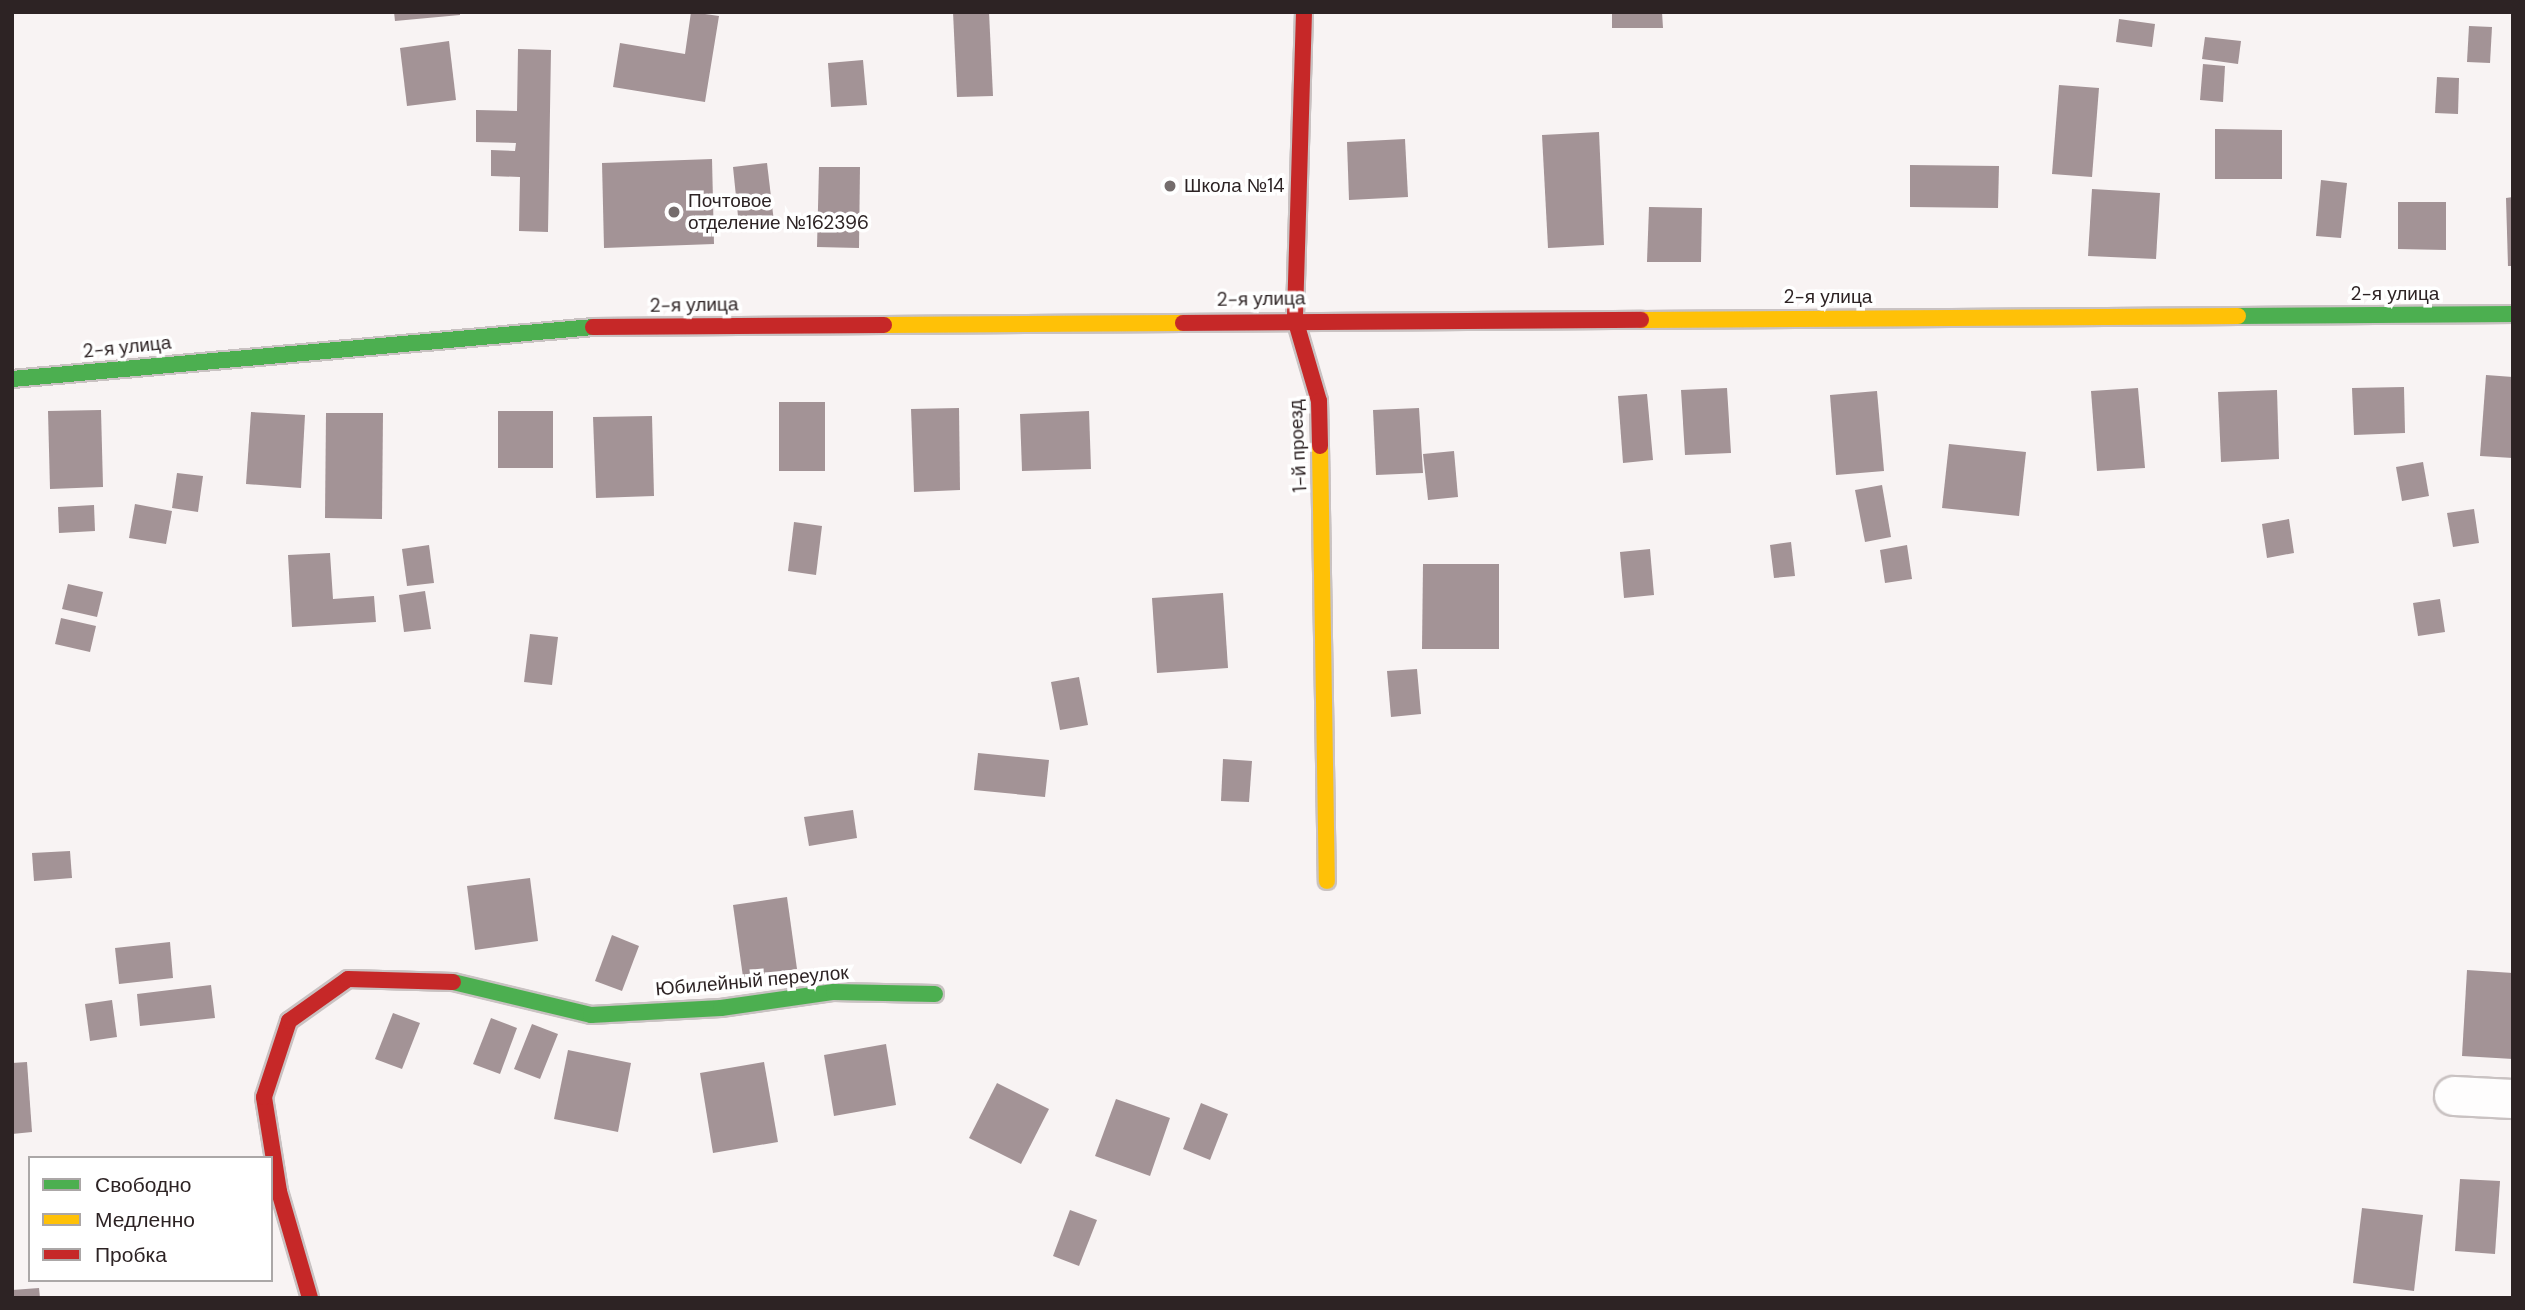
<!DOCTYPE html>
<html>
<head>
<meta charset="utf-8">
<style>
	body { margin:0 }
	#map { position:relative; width:2525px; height:1310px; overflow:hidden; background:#f8f3f3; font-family:"DM Sans",sans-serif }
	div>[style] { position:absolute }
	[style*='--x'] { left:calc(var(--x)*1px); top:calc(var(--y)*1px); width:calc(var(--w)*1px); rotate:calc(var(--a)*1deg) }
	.building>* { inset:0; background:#a39396 }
	.roads { filter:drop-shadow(2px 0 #c9c2c2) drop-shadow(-2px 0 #c9c2c2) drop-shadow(0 2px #c9c2c2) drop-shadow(0 -2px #c9c2c2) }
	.street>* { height:38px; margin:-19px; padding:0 19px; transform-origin:19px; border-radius:19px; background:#fefdfd }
	.fast>* { height:16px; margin:-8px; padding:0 8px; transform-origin:8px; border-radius:8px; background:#4caf50 }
	.slow>* { height:16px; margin:-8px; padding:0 8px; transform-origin:8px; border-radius:8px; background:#ffc107 }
	.jam>* { height:16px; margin:-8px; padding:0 8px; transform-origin:8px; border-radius:8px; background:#c62828 }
	.dots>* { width:19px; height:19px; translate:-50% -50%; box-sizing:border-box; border:4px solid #fff; border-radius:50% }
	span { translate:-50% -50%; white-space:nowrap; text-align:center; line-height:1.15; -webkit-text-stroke:7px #fff; paint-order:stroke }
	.poi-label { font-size:19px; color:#2d2324 }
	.left { translate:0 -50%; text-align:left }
	.street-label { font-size:19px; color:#2d2324 }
	.frame { position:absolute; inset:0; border:14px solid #2d2324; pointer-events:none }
	.legend { position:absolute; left:28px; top:1156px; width:245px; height:126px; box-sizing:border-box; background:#fff; border:2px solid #aba7a7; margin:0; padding:9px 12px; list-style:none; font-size:21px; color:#2d2324 }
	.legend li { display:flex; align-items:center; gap:14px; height:35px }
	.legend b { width:35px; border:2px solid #aba7a7 }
</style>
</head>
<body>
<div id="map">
	<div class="building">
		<div style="clip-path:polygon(394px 12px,460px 12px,460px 15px,395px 21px)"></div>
		<div style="clip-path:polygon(691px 12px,719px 16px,705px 102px,613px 87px,620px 43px,685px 54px)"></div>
		<div style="clip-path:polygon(953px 12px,989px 12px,993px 96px,957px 97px)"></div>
		<div style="clip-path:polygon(1612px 12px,1662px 12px,1663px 28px,1612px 28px)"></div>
		<div style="clip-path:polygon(2119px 19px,2155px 24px,2152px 47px,2116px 42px)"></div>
		<div style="clip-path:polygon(2469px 26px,2492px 27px,2490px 63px,2467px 62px)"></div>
		<div style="clip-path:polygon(2205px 37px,2241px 41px,2238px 64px,2202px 59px)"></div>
		<div style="clip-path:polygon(449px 41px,456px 100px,407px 106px,400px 48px)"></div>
		<div style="clip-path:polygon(518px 49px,551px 50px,548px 232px,519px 231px,520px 177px,491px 176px,491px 150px,515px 151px,516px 143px,476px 142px,476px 110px,517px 111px)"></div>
		<div style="clip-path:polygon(863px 60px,867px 105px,831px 107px,828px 63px)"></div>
		<div style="clip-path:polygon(2203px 64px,2225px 66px,2223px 102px,2200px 100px)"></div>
		<div style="clip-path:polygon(2437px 77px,2459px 78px,2458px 114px,2435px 113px)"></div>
		<div style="clip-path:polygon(2059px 85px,2099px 88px,2092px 177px,2052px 174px)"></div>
		<div style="clip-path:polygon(2215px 129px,2282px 130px,2282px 179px,2215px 179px)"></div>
		<div style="clip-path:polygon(1599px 132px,1604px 245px,1548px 248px,1542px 135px)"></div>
		<div style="clip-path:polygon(1405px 139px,1408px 197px,1349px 200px,1347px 142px)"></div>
		<div style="clip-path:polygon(712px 159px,714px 244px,604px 248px,602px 163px)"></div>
		<div style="clip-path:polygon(767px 163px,774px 222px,739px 226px,733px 167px)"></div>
		<div style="clip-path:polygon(1910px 165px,1999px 166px,1998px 208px,1910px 207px)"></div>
		<div style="clip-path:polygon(819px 167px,860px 167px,859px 248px,817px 247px)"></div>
		<div style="clip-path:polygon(2321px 180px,2347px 183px,2341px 238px,2316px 236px)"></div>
		<div style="clip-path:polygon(2092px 189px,2160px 193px,2156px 259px,2088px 256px)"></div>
		<div style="clip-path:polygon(2513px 197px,2513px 266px,2508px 266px,2506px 198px)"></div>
		<div style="clip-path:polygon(2398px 202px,2446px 202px,2446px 250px,2398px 249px)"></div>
		<div style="clip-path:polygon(1649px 207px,1702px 208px,1701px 262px,1647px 262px)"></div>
		<div style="clip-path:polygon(2486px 375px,2513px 377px,2513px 458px,2480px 456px)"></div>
		<div style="clip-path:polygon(2404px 387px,2405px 433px,2354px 435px,2352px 388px)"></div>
		<div style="clip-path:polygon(1727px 388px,1731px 453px,1685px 455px,1681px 390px)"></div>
		<div style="clip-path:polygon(2138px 388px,2145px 468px,2097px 471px,2091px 391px)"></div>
		<div style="clip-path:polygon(2277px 390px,2279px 459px,2221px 462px,2218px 392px)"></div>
		<div style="clip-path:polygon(1877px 391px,1884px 471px,1836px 475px,1830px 395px)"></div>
		<div style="clip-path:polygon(1647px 394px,1653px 460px,1623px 463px,1618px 396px)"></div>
		<div style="clip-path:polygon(779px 402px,825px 402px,825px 471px,779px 471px)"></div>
		<div style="clip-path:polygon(959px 408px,960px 490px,914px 492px,911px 409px)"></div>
		<div style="clip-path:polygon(1419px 408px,1423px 473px,1376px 475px,1373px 410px)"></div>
		<div style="clip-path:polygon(101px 410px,103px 487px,50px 489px,48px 411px)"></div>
		<div style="clip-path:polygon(498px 411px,553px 411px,553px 468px,498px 468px)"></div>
		<div style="clip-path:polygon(1089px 411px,1091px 469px,1022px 471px,1020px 414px)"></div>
		<div style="clip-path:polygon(251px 412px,305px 415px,301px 488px,246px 484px)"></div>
		<div style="clip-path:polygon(326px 413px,383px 413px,382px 519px,325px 518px)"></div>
		<div style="clip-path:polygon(652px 416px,654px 496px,596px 498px,593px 417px)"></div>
		<div style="clip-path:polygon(1949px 444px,2026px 452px,2019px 516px,1942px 508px)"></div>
		<div style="clip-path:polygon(1454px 451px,1458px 497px,1428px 500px,1423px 454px)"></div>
		<div style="clip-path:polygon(2423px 462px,2429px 496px,2402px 501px,2396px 467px)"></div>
		<div style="clip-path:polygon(177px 473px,203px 476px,198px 512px,172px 508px)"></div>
		<div style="clip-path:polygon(1882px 485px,1891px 537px,1865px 542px,1855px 490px)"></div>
		<div style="clip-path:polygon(135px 504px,172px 511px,166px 544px,129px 538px)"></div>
		<div style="clip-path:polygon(94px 505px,95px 531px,59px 533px,58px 507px)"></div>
		<div style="clip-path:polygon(2474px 509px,2479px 543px,2453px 547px,2447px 513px)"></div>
		<div style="clip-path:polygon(2289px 519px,2294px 553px,2267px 558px,2262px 524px)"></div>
		<div style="clip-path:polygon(794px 522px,822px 526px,816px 575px,788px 571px)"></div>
		<div style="clip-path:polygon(1791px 542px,1795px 576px,1774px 578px,1770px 545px)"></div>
		<div style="clip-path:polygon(429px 545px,434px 583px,407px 586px,402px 549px)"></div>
		<div style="clip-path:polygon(1907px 545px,1912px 579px,1885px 583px,1880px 550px)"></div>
		<div style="clip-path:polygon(1650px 549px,1654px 595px,1624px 598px,1620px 552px)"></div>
		<div style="clip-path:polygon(330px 553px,333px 599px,374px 596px,376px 622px,292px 627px,288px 555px)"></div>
		<div style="clip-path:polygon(1423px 564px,1499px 564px,1499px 649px,1422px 649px)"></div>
		<div style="clip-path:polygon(68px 584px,103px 592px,97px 617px,62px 609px)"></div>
		<div style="clip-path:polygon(425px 591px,431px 629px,404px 632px,399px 595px)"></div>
		<div style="clip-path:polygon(1223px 593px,1228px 668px,1157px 673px,1152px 598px)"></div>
		<div style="clip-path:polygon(2440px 599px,2445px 632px,2418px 636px,2413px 603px)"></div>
		<div style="clip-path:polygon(61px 618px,96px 626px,90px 652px,55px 644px)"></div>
		<div style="clip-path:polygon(530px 634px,558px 637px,552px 685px,524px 682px)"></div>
		<div style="clip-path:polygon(1417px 669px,1421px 714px,1391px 717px,1387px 671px)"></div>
		<div style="clip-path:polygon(1079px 677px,1088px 725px,1060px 730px,1051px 682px)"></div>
		<div style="clip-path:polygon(978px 753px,1049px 760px,1045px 797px,974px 790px)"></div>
		<div style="clip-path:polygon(1223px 759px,1252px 761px,1249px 802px,1221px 801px)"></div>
		<div style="clip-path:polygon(853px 810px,857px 838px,809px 846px,804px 817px)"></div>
		<div style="clip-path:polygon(70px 851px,72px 878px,34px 881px,32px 853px)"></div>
		<div style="clip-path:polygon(530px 878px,538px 941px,475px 950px,467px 886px)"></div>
		<div style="clip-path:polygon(787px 897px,797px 969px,743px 977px,733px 905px)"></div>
		<div style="clip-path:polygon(612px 935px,639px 946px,622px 991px,595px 981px)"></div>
		<div style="clip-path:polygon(170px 942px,173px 978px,119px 984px,115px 948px)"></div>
		<div style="clip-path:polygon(2467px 970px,2513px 973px,2513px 1059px,2462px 1056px)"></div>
		<div style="clip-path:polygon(211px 985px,215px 1018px,140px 1026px,137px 994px)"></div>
		<div style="clip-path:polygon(112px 1000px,117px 1037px,90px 1041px,85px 1004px)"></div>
		<div style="clip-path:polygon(393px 1013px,420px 1023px,402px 1069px,375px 1059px)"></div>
		<div style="clip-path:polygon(491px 1018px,517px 1028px,500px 1074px,473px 1064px)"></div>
		<div style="clip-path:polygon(532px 1024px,558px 1034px,540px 1079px,514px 1069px)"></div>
		<div style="clip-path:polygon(886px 1044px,896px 1105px,834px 1116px,824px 1055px)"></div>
		<div style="clip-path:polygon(568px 1050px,631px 1063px,618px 1132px,554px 1119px)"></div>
		<div style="clip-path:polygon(27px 1062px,32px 1132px,12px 1134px,12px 1063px)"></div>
		<div style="clip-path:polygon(764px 1062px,778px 1142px,713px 1153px,700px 1073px)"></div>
		<div style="clip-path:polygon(997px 1083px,1049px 1109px,1021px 1164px,969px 1138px)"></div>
		<div style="clip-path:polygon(1116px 1099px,1170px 1118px,1150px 1176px,1095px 1156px)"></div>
		<div style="clip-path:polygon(1201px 1103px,1228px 1114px,1210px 1160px,1183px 1149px)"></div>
		<div style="clip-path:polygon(2460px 1179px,2500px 1181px,2495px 1254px,2455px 1251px)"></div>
		<div style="clip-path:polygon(2362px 1208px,2423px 1215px,2414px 1291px,2353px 1283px)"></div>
		<div style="clip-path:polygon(1070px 1210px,1097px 1220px,1079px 1266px,1053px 1256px)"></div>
		<div style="clip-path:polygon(39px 1288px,40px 1298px,12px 1298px,12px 1290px)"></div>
	</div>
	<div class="roads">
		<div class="street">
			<div style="--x:2454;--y:1096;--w:59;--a:2.9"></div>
		</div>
		<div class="fast">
			<div style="--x:2238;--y:316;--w:275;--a:-0.4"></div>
			<div style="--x:12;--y:379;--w:583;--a:-5.11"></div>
			<div style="--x:453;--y:982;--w:142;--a:13.4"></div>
			<div style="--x:591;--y:1015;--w:130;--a:-3.1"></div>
			<div style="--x:721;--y:1008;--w:114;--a:-8.1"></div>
			<div style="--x:834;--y:992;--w:101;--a:1.1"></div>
		</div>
		<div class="slow">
			<div style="--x:1641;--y:320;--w:597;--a:-0.38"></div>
			<div style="--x:884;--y:325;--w:299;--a:-0.4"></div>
			<div style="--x:1320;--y:446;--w:435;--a:89.1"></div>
		</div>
		<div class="jam">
			<div style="--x:1304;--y:12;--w:307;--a:91.7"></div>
			<div style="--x:1295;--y:319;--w:85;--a:73.7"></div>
			<div style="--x:1319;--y:401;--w:45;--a:88.7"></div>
			<div style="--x:1183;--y:323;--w:458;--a:-0.4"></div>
			<div style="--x:593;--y:327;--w:291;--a:-0.4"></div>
			<div style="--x:310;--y:1298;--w:111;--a:-106.2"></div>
			<div style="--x:279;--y:1191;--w:95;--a:-99.1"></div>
			<div style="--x:264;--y:1097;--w:80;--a:-71.8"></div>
			<div style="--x:289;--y:1021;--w:72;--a:-35.4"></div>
			<div style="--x:348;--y:979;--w:105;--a:1.6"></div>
		</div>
	</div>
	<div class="dots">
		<div style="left:1170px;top:186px;background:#746c6c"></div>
		<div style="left:674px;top:212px;background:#746c6c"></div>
	</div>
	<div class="poi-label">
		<span class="left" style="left:1184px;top:186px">Школа №14</span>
		<span class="left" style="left:688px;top:212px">Почтовое<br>отделение №162396</span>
	</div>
	<div class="street-label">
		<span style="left:2395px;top:294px">2-я улица</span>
		<span style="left:1828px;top:297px">2-я улица</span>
		<span style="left:1261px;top:299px;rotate:-1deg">2-я улица</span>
		<span style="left:694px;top:305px;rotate:-1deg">2-я улица</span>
		<span style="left:127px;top:347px;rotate:-6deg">2-я улица</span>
		<span style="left:1298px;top:446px;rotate:-93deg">1-й проезд</span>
		<span style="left:752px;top:981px;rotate:-5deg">Юбилейный переулок</span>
	</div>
	<div class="frame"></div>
	<ul class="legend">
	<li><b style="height:9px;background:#4caf50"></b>Свободно</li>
	<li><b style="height:9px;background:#ffc107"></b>Медленно</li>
	<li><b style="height:9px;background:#c62828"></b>Пробка</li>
	</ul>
</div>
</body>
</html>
